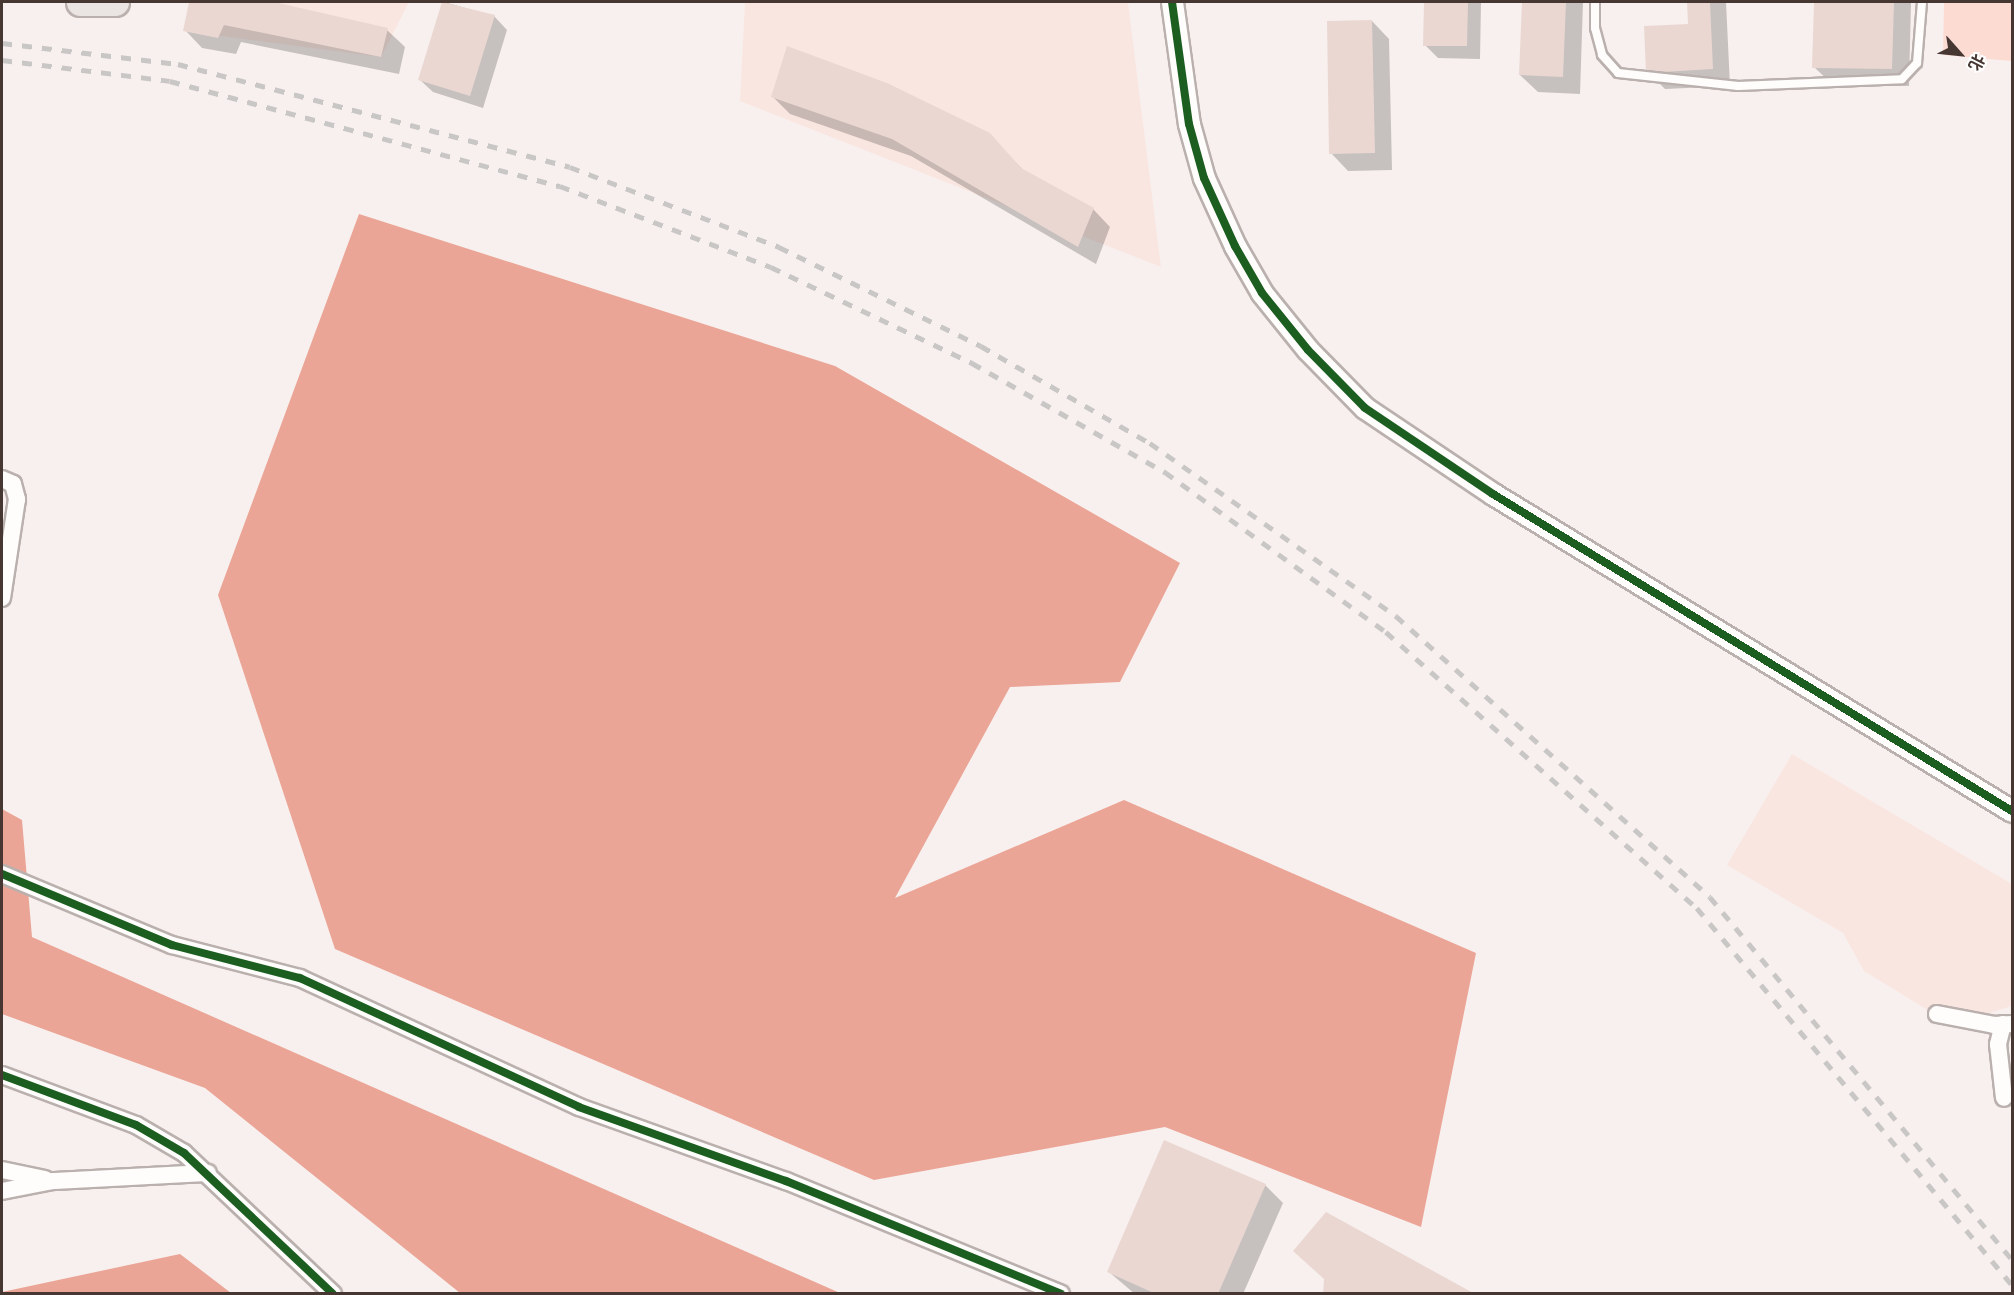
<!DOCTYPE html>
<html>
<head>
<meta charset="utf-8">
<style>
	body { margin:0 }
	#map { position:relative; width:2014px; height:1295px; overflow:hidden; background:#f8f0ee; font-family:"Roboto Condensed","Noto Sans SC",sans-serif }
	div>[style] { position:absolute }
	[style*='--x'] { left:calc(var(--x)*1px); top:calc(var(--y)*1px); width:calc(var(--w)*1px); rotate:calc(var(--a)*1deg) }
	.built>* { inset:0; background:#fae6e1 }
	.green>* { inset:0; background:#fcdbd3 }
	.water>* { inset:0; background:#eba596 }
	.shadow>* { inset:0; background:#0003 }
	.building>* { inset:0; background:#ead7d2 }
	.roads { filter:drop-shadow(2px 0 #bab0ad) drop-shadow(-2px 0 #bab0ad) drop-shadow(0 2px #bab0ad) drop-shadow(0 -2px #bab0ad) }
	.service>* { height:8px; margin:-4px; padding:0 4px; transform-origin:4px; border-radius:4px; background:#fefdfc }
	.minor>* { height:16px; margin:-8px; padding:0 8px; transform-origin:8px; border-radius:8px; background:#fefdfc }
	.tertiary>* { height:21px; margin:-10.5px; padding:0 10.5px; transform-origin:10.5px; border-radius:10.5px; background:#fefdfc }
	.primary>* { height:27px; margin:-13.5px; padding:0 13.5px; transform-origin:13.5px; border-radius:13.5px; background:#eae4e3 }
	.rail>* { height:4.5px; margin-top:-2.25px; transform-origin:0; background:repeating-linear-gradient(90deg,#c9c6c6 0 10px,transparent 0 20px) }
	.cycleway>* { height:8px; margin:-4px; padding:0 4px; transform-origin:4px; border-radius:4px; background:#1b5e20 }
	span { translate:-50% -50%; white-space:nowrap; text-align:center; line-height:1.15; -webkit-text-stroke:4.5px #fefefe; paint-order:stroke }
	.frame { position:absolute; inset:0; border:3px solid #463733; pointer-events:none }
	.north { position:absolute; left:1930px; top:24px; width:60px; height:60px; -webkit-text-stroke:4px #fefefe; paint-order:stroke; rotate:117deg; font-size:16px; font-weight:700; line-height:24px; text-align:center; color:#463733 }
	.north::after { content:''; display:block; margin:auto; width:21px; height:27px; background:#463733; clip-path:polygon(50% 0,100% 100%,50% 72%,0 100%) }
</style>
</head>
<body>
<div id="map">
	<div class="built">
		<div style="clip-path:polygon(195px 2px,409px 2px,381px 57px,183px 31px)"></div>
		<div style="clip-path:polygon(745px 2px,1128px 2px,1161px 267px,740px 101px)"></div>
		<div style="clip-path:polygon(1792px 754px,2012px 884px,2012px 1006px,1979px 1016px,1926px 1009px,1864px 971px,1843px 933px,1727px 865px)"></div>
	</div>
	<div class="green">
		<div style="clip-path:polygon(1944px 2px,2012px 2px,2012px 61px,1943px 55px)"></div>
	</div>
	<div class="water">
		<div style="clip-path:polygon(359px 214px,835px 366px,1180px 563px,1120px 682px,1010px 687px,895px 898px,1124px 800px,1476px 953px,1421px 1227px,1165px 1127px,874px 1180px,335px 949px,218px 595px)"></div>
		<div style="clip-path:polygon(2px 809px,22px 820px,32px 937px,840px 1293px,460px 1293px,205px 1088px,2px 1014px)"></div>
		<div style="clip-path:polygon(180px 1254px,231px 1293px,2px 1293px,2px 1292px)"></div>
	</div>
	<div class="shadow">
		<div style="clip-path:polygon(191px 2px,267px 2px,387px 30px,405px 47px,399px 74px,241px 42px,236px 54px,202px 48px,185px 30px)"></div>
		<div style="clip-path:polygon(444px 2px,494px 16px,507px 30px,483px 108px,433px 92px,419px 79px)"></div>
		<div style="clip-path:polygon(1425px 2px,1481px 2px,1480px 59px,1438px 58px,1425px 45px)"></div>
		<div style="clip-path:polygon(1523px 2px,1583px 2px,1580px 94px,1538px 92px,1520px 75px)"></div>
		<div style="clip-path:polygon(1689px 2px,1726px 2px,1730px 86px,1665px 89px,1648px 72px,1690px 25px)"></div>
		<div style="clip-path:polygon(1815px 2px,1911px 2px,1909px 86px,1832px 84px,1814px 67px)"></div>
		<div style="clip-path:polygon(1372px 21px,1389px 39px,1392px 170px,1348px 171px,1331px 153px)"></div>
		<div style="clip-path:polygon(773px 97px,1007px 153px,1024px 171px,1093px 209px,1110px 227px,1096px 264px,911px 156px,790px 114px)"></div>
		<div style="clip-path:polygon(1265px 1185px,1283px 1203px,1243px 1294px,1135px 1294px,1109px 1272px)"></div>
	</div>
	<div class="building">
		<div style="clip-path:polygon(189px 2px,274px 2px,388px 28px,381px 57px,224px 25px,218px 38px,183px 31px)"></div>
		<div style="clip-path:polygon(442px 2px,495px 15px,470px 96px,418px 80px)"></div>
		<div style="clip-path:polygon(1424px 2px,1468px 2px,1467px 46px,1423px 46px)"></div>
		<div style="clip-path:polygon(1522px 2px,1566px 2px,1563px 77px,1519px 75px)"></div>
		<div style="clip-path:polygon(1687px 2px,1710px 2px,1713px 69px,1646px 73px,1644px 26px,1688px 24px)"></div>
		<div style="clip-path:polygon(1814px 2px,1894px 2px,1892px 69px,1812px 68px)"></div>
		<div style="clip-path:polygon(1372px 20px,1375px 153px,1329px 154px,1327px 21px)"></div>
		<div style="clip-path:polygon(787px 46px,887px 83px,990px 133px,1021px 168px,1094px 208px,1078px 247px,892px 139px,771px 97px)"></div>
		<div style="clip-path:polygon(1164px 1140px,1266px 1184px,1218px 1294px,1156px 1294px,1107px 1272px)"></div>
		<div style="clip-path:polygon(1326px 1212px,1475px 1294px,1323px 1294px,1324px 1279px,1293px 1251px)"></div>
	</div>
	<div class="roads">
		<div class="service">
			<div style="--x:1595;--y:2;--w:26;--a:90"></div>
			<div style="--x:1595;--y:28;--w:28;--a:75"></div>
			<div style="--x:1602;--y:55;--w:24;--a:48"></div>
			<div style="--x:1618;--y:73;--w:121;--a:6.2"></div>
			<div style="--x:1738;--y:86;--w:164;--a:-2.4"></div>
			<div style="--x:1902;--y:79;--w:22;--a:-47"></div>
			<div style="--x:1917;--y:63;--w:61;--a:-85.3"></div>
		</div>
		<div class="minor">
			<div style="--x:2;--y:479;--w:12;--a:24"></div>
			<div style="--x:13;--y:484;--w:16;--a:75"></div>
			<div style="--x:17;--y:499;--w:100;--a:98.6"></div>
			<div style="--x:2;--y:874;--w:184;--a:22.7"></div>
			<div style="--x:172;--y:945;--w:132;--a:14.5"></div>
			<div style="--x:300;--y:978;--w:307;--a:24.8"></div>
			<div style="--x:579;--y:1107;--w:220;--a:19.7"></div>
			<div style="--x:786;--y:1181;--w:297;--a:22.3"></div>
			<div style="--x:1937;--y:1014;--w:58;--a:10.9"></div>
			<div style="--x:1994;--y:1025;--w:18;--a:-3"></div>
			<div style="--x:2003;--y:1024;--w:21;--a:104"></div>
			<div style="--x:1998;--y:1044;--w:54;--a:83.7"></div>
			<div style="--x:2;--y:1075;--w:143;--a:20.5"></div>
			<div style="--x:136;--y:1125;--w:56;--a:30.3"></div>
			<div style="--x:184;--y:1153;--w:205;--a:43.4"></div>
			<div style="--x:2;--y:1170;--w:44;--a:11.8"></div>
			<div style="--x:2;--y:1191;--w:52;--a:-11.1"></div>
			<div style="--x:53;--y:1181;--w:155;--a:-3"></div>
		</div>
		<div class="tertiary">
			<div style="--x:1172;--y:2;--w:123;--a:82.1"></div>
			<div style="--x:1189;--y:124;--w:56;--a:74.5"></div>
			<div style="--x:1204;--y:178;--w:75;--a:65.5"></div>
			<div style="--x:1235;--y:246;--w:54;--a:60.1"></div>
			<div style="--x:1262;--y:293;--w:73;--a:51.1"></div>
			<div style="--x:1308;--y:350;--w:81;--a:45.5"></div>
			<div style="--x:1365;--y:408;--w:154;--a:33.9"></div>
			<div style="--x:1493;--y:494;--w:608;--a:31.42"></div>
		</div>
		<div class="primary">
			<div style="--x:80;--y:2;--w:35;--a:0"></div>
		</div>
	</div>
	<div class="rail">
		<div style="--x:2;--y:43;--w:177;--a:6.8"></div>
		<div style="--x:178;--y:64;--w:405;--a:14.7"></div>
		<div style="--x:570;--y:167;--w:224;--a:20.9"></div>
		<div style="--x:779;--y:247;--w:225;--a:26.1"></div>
		<div style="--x:981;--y:346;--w:195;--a:29.9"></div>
		<div style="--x:1150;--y:443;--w:301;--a:35.1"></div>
		<div style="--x:1396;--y:616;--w:421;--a:41.8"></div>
		<div style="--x:1710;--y:897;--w:471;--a:50.2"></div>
		<div style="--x:2;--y:60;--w:169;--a:7.1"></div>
		<div style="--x:170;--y:81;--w:404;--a:15.1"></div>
		<div style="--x:560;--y:186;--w:226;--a:21"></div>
		<div style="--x:771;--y:267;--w:223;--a:25.5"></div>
		<div style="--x:972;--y:363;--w:222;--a:29.5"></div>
		<div style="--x:1165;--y:472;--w:273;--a:35.9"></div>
		<div style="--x:1386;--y:632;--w:416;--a:41.6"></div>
		<div style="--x:1697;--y:908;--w:491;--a:50.1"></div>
	</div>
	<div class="cycleway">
		<div style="--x:1172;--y:2;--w:123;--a:82.1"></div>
		<div style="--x:1189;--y:124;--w:56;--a:74.5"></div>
		<div style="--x:1204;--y:178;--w:75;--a:65.5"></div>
		<div style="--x:1235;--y:246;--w:54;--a:60.1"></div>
		<div style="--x:1262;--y:293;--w:73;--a:51.1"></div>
		<div style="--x:1308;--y:350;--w:81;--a:45.5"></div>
		<div style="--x:1365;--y:408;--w:154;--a:33.9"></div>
		<div style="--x:1493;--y:494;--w:608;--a:31.42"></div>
		<div style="--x:2;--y:874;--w:184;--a:22.7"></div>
		<div style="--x:172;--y:945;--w:132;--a:14.5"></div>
		<div style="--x:300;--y:978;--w:307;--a:24.8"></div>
		<div style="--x:579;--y:1107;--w:220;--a:19.7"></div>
		<div style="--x:786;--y:1181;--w:297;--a:22.3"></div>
		<div style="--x:2;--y:1075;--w:143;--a:20.5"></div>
		<div style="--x:136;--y:1125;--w:56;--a:30.3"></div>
		<div style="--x:184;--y:1153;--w:205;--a:43.4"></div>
	</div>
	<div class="frame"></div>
	<div class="north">北</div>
</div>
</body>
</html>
